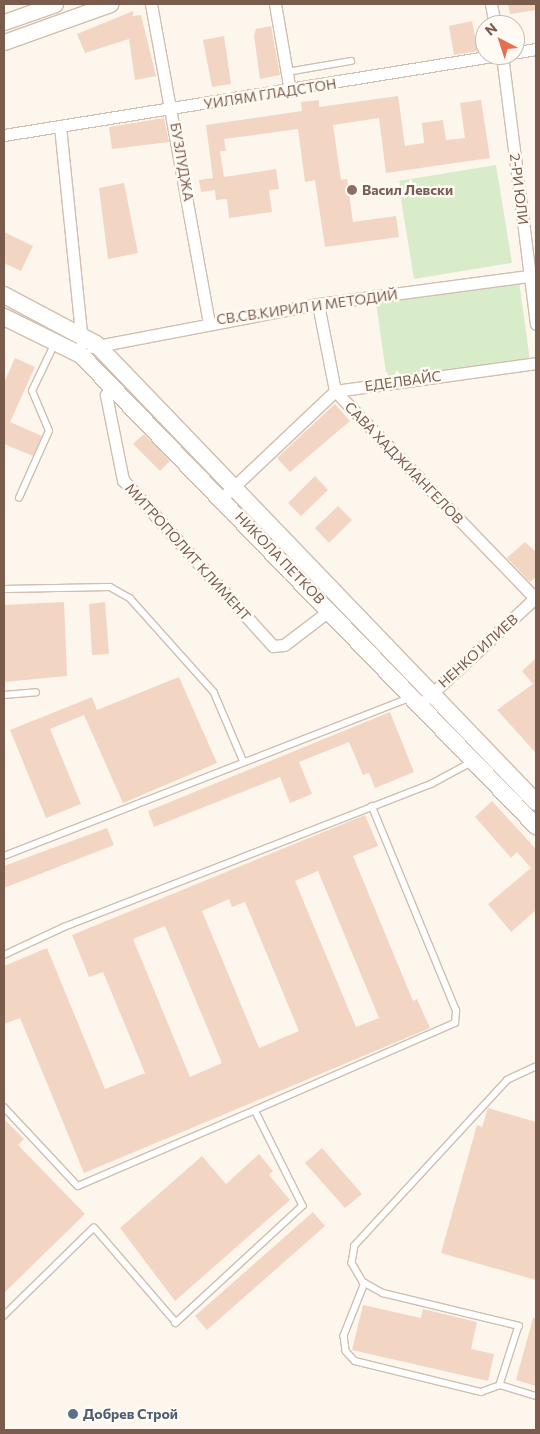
<!DOCTYPE html>
<html>
<head>
<meta charset="utf-8">
<style>
	body { margin:0 }
	#map { position:relative; width:540px; height:1434px; overflow:hidden; background:#fdf6ec; font-family:Commissioner,sans-serif }
	div>[style] { position:absolute }
	[style*='--x'] { left:calc(var(--x)*1px); top:calc(var(--y)*1px); width:calc(var(--w)*1px); rotate:calc(var(--a)*1deg) }
	.green>* { inset:0; background:#d8ecc9 }
	.building>* { inset:0; background:#f3d5c3 }
	.roads { filter:drop-shadow(1px 0 #d1beb0) drop-shadow(-1px 0 #d1beb0) drop-shadow(0 1px #d1beb0) drop-shadow(0 -1px #d1beb0) }
	.service>* { height:5.5px; margin:-2.75px; padding:0 2.75px; transform-origin:2.75px; border-radius:2.75px; background:#fff }
	.minor>* { height:11px; margin:-5.5px; padding:0 5.5px; transform-origin:5.5px; border-radius:5.5px; background:#fff }
	.tertiary>* { height:15px; margin:-7.5px; padding:0 7.5px; transform-origin:7.5px; border-radius:7.5px; background:#fff }
	.secondary>* { height:16px; margin:-8px; padding:0 8px; transform-origin:8px; border-radius:8px; background:#fff }
	.dots>* { width:14px; height:14px; translate:-50% -50%; box-sizing:border-box; border:2px solid #fffaf3; border-radius:50% }
	span { translate:-50% -50%; white-space:nowrap; text-align:center; line-height:1.15; -webkit-text-stroke:4.5px #fffaf3; paint-order:stroke }
	.street-label { font-size:14px; color:#7a5c4d }
	.education-label { font-size:14px; color:#785e54; font-weight:700 }
	.left { translate:0 -50%; text-align:left }
	.service-label { font-size:14px; color:#4e5e75; font-weight:700 }
	.frame { position:absolute; inset:0; border:5px solid #7a5c4d; pointer-events:none }
	.north { position:absolute; left:475px; top:15px; width:50px; height:50px; box-sizing:border-box; background:#fffaf3; border:1px solid #cabbb1; border-radius:50%; rotate:320deg; font-size:14px; font-weight:700; line-height:20px; text-align:center; color:#7a5c4d }
	.north::after { content:''; display:block; margin:auto; width:18px; height:22px; background:#e76f51; clip-path:polygon(50% 0,100% 100%,50% 72%,0 100%) }
</style>
</head>
<body>
<div id="map">
	<div class="green">
		<div style="clip-path:polygon(496px 165px,512px 263px,414px 279px,398px 181px)"></div>
		<div style="clip-path:polygon(519px 281px,530px 361px,387px 381px,376px 301px)"></div>
	</div>
	<div class="building">
		<div style="clip-path:polygon(508px 4px,536px 4px,536px 10px,510px 14px)"></div>
		<div style="clip-path:polygon(133px 11px,133px 16px,141px 15px,156px 76px,135px 80px,129px 39px,85px 53px,77px 34px)"></div>
		<div style="clip-path:polygon(472px 21px,478px 51px,454px 55px,449px 26px)"></div>
		<div style="clip-path:polygon(271px 26px,280px 75px,260px 79px,254px 36px,256px 29px)"></div>
		<div style="clip-path:polygon(224px 36px,231px 84px,212px 87px,203px 40px)"></div>
		<div style="clip-path:polygon(398px 96px,405px 146px,424px 143px,422px 123px,443px 120px,446px 140px,465px 138px,460px 103px,481px 100px,490px 158px,386px 173px,379px 118px,333px 125px,341px 180px,347px 179px,353px 222px,396px 216px,399px 237px,325px 247px,315px 180px,305px 182px,298px 129px,224px 139px,226px 151px,220px 151px,224px 177px,276px 169px,279px 189px,269px 190px,272px 212px,229px 218px,227px 199px,216px 200px,215px 190px,201px 192px,199px 180px,213px 178px,206px 125px,302px 111px,301px 102px,319px 100px,319px 107px)"></div>
		<div style="clip-path:polygon(164px 118px,169px 142px,112px 149px,109px 127px)"></div>
		<div style="clip-path:polygon(124px 183px,138px 253px,108px 259px,99px 188px)"></div>
		<div style="clip-path:polygon(4px 232px,33px 246px,21px 271px,4px 263px)"></div>
		<div style="clip-path:polygon(15px 358px,35px 367px,10px 422px,42px 436px,33px 456px,4px 444px,4px 383px)"></div>
		<div style="clip-path:polygon(335px 404px,350px 421px,290px 472px,277px 458px)"></div>
		<div style="clip-path:polygon(144px 434px,170px 461px,160px 471px,133px 444px)"></div>
		<div style="clip-path:polygon(315px 476px,328px 490px,301px 516px,288px 503px)"></div>
		<div style="clip-path:polygon(338px 506px,352px 520px,329px 543px,315px 528px)"></div>
		<div style="clip-path:polygon(525px 542px,536px 552px,536px 577px,530px 582px,507px 558px)"></div>
		<div style="clip-path:polygon(64px 602px,67px 676px,4px 682px,4px 605px)"></div>
		<div style="clip-path:polygon(105px 602px,109px 654px,92px 655px,89px 604px)"></div>
		<div style="clip-path:polygon(536px 658px,536px 753px,497px 710px,533px 684px,522px 671px)"></div>
		<div style="clip-path:polygon(179px 677px,217px 763px,123px 803px,84px 715px,50px 729px,81px 804px,46px 818px,10px 730px,92px 697px,97px 710px)"></div>
		<div style="clip-path:polygon(390px 712px,414px 772px,375px 788px,369px 773px,363px 775px,349px 742px,299px 762px,312px 794px,290px 803px,280px 777px,154px 827px,148px 811px)"></div>
		<div style="clip-path:polygon(492px 801px,536px 849px,536px 910px,511px 932px,488px 904px,531px 868px,517px 852px,511px 858px,475px 817px)"></div>
		<div style="clip-path:polygon(evenodd,365px 815px,378px 846px,353px 856px,413px 1001px,417px 999px,430px 1028px,84px 1173px,20px 1018px,4px 1024px,4px 966px,47px 948px,105px 1089px,145px 1073px,103px 972px,89px 977px,72px 935px,365px 815px,318px 871px,379px 1018px,356px 1027px,295px 881px,318px 871px,365px 815px,229px 899px,232px 907px,245px 902px,299px 1031px,259px 1048px,202px 911px,229px 899px,365px 815px,165px 926px,222px 1063px,190px 1077px,133px 939px,165px 926px)"></div>
		<div style="clip-path:polygon(107px 828px,114px 845px,4px 888px,4px 866px)"></div>
		<div style="clip-path:polygon(488px 1108px,536px 1122px,536px 1280px,441px 1253px,477px 1125px,482px 1127px)"></div>
		<div style="clip-path:polygon(4px 1119px,24px 1139px,18px 1145px,85px 1214px,4px 1293px)"></div>
		<div style="clip-path:polygon(322px 1148px,362px 1194px,345px 1208px,305px 1163px)"></div>
		<div style="clip-path:polygon(259px 1154px,273px 1171px,269px 1175px,290px 1200px,175px 1301px,120px 1228px,202px 1156px,226px 1184px)"></div>
		<div style="clip-path:polygon(313px 1212px,325px 1226px,207px 1330px,195px 1316px)"></div>
		<div style="clip-path:polygon(363px 1305px,421px 1318px,423px 1309px,477px 1322px,471px 1349px,494px 1354px,488px 1381px,352px 1350px)"></div>
		<div style="clip-path:polygon(533px 1318px,536px 1318px,536px 1386px,516px 1380px)"></div>
	</div>
	<div class="roads">
		<div class="service">
			<div style="--x:287;--y:72;--w:65;--a:-9.8"></div>
			<div style="--x:19;--y:498;--w:73;--a:-65.9"></div>
			<div style="--x:49;--y:431;--w:43;--a:-113"></div>
			<div style="--x:32;--y:391;--w:53;--a:-64.4"></div>
			<div style="--x:4;--y:589;--w:106;--a:-1.1"></div>
			<div style="--x:110;--y:587;--w:23;--a:29"></div>
			<div style="--x:130;--y:598;--w:126;--a:48.2"></div>
			<div style="--x:214;--y:692;--w:74;--a:66.9"></div>
			<div style="--x:4;--y:695;--w:32;--a:-5"></div>
			<div style="--x:4;--y:856;--w:436;--a:-21.3"></div>
			<div style="--x:4;--y:955;--w:66;--a:-25"></div>
			<div style="--x:64;--y:927;--w:394;--a:-21.3"></div>
			<div style="--x:431;--y:784;--w:47;--a:-28.2"></div>
			<div style="--x:536;--y:1067;--w:31;--a:155"></div>
			<div style="--x:508;--y:1080;--w:226;--a:132.7"></div>
			<div style="--x:355;--y:1246;--w:17;--a:100"></div>
			<div style="--x:352;--y:1263;--w:22;--a:60"></div>
			<div style="--x:363;--y:1282;--w:23;--a:29"></div>
			<div style="--x:383;--y:1293;--w:140;--a:13.6"></div>
			<div style="--x:519;--y:1326;--w:62;--a:107.9"></div>
			<div style="--x:500;--y:1385;--w:38;--a:17"></div>
			<div style="--x:4;--y:1107;--w:108;--a:46.9"></div>
			<div style="--x:78;--y:1186;--w:193;--a:-23.2"></div>
			<div style="--x:255;--y:1110;--w:107;--a:63.4"></div>
			<div style="--x:303;--y:1206;--w:173;--a:137.3"></div>
			<div style="--x:176;--y:1323;--w:125;--a:-130.8"></div>
			<div style="--x:94;--y:1228;--w:126;--a:135.6"></div>
			<div style="--x:255;--y:1110;--w:218;--a:-23.5"></div>
			<div style="--x:455;--y:1023;--w:12;--a:-85"></div>
			<div style="--x:456;--y:1011;--w:221;--a:-112.4"></div>
			<div style="--x:365;--y:1283;--w:57;--a:111.6"></div>
			<div style="--x:344;--y:1336;--w:15;--a:82"></div>
			<div style="--x:346;--y:1351;--w:13;--a:48"></div>
			<div style="--x:355;--y:1361;--w:130;--a:13.8"></div>
			<div style="--x:481;--y:1392;--w:20;--a:-20"></div>
		</div>
		<div class="minor">
			<div style="--x:151;--y:4;--w:323;--a:79.7"></div>
			<div style="--x:275;--y:4;--w:88;--a:80.2"></div>
			<div style="--x:491;--y:4;--w:21;--a:79"></div>
			<div style="--x:502;--y:55;--w:271;--a:82.8"></div>
			<div style="--x:60;--y:126;--w:218;--a:84.2"></div>
			<div style="--x:4;--y:135;--w:539;--a:-9.18"></div>
			<div style="--x:318;--y:304;--w:89;--a:78.9"></div>
			<div style="--x:335;--y:391;--w:288;--a:46"></div>
			<div style="--x:92;--y:347;--w:230;--a:-10.8"></div>
			<div style="--x:318;--y:304;--w:220;--a:-7.6"></div>
			<div style="--x:112;--y:386;--w:11;--a:124"></div>
			<div style="--x:106;--y:395;--w:87;--a:78.7"></div>
			<div style="--x:123;--y:480;--w:224;--a:47.9"></div>
			<div style="--x:273;--y:646;--w:11;--a:-5"></div>
			<div style="--x:284;--y:645;--w:58;--a:-37.3"></div>
			<div style="--x:222;--y:498;--w:156;--a:-43.4"></div>
			<div style="--x:335;--y:391;--w:203;--a:-7.9"></div>
			<div style="--x:427;--y:698;--w:149;--a:-42.8"></div>
		</div>
		<div class="tertiary">
			<div style="--x:4;--y:22;--w:54;--a:-19.4"></div>
			<div style="--x:4;--y:42;--w:113;--a:-19.7"></div>
		</div>
		<div class="secondary">
			<div style="--x:4;--y:295;--w:104;--a:28"></div>
			<div style="--x:96;--y:344;--w:635;--a:46.15"></div>
			<div style="--x:4;--y:317;--w:86;--a:26.3"></div>
			<div style="--x:81;--y:355;--w:655;--a:45.99"></div>
		</div>
	</div>
	<div class="dots">
		<div style="left:352px;top:190px;background:#8d6e63"></div>
		<div style="left:73px;top:1414px;background:#5c6f8a"></div>
	</div>
	<div class="street-label">
		<span style="left:270px;top:94px;rotate:-9deg">УИЛЯМ ГЛАДСТОН</span>
		<span style="left:182px;top:162px;rotate:80deg">БУЗЛУДЖА</span>
		<span style="left:519px;top:189px;rotate:83deg">2-РИ ЮЛИ</span>
		<span style="left:307px;top:307px;rotate:-8deg">СВ.СВ.КИРИЛ И МЕТОДИЙ</span>
		<span style="left:403px;top:381px;rotate:-8deg">ЕДЕЛВАЙС</span>
		<span style="left:404px;top:463px;rotate:46deg">САВА ХАДЖИАНГЕЛОВ</span>
		<span style="left:188px;top:552px;rotate:48deg">МИТРОПОЛИТ КЛИМЕНТ</span>
		<span style="left:280px;top:558px;rotate:46deg">НИКОЛА ПЕТКОВ</span>
		<span style="left:478px;top:651px;rotate:-42deg">НЕНКО ИЛИЕВ</span>
	</div>
	<div class="education-label">
		<span class="left" style="left:362px;top:190px">Васил Левски</span>
	</div>
	<div class="service-label">
		<span class="left" style="left:83px;top:1414px">Добрев Строй</span>
	</div>
	<div class="frame"></div>
	<div class="north">N</div>
</div>
</body>
</html>
